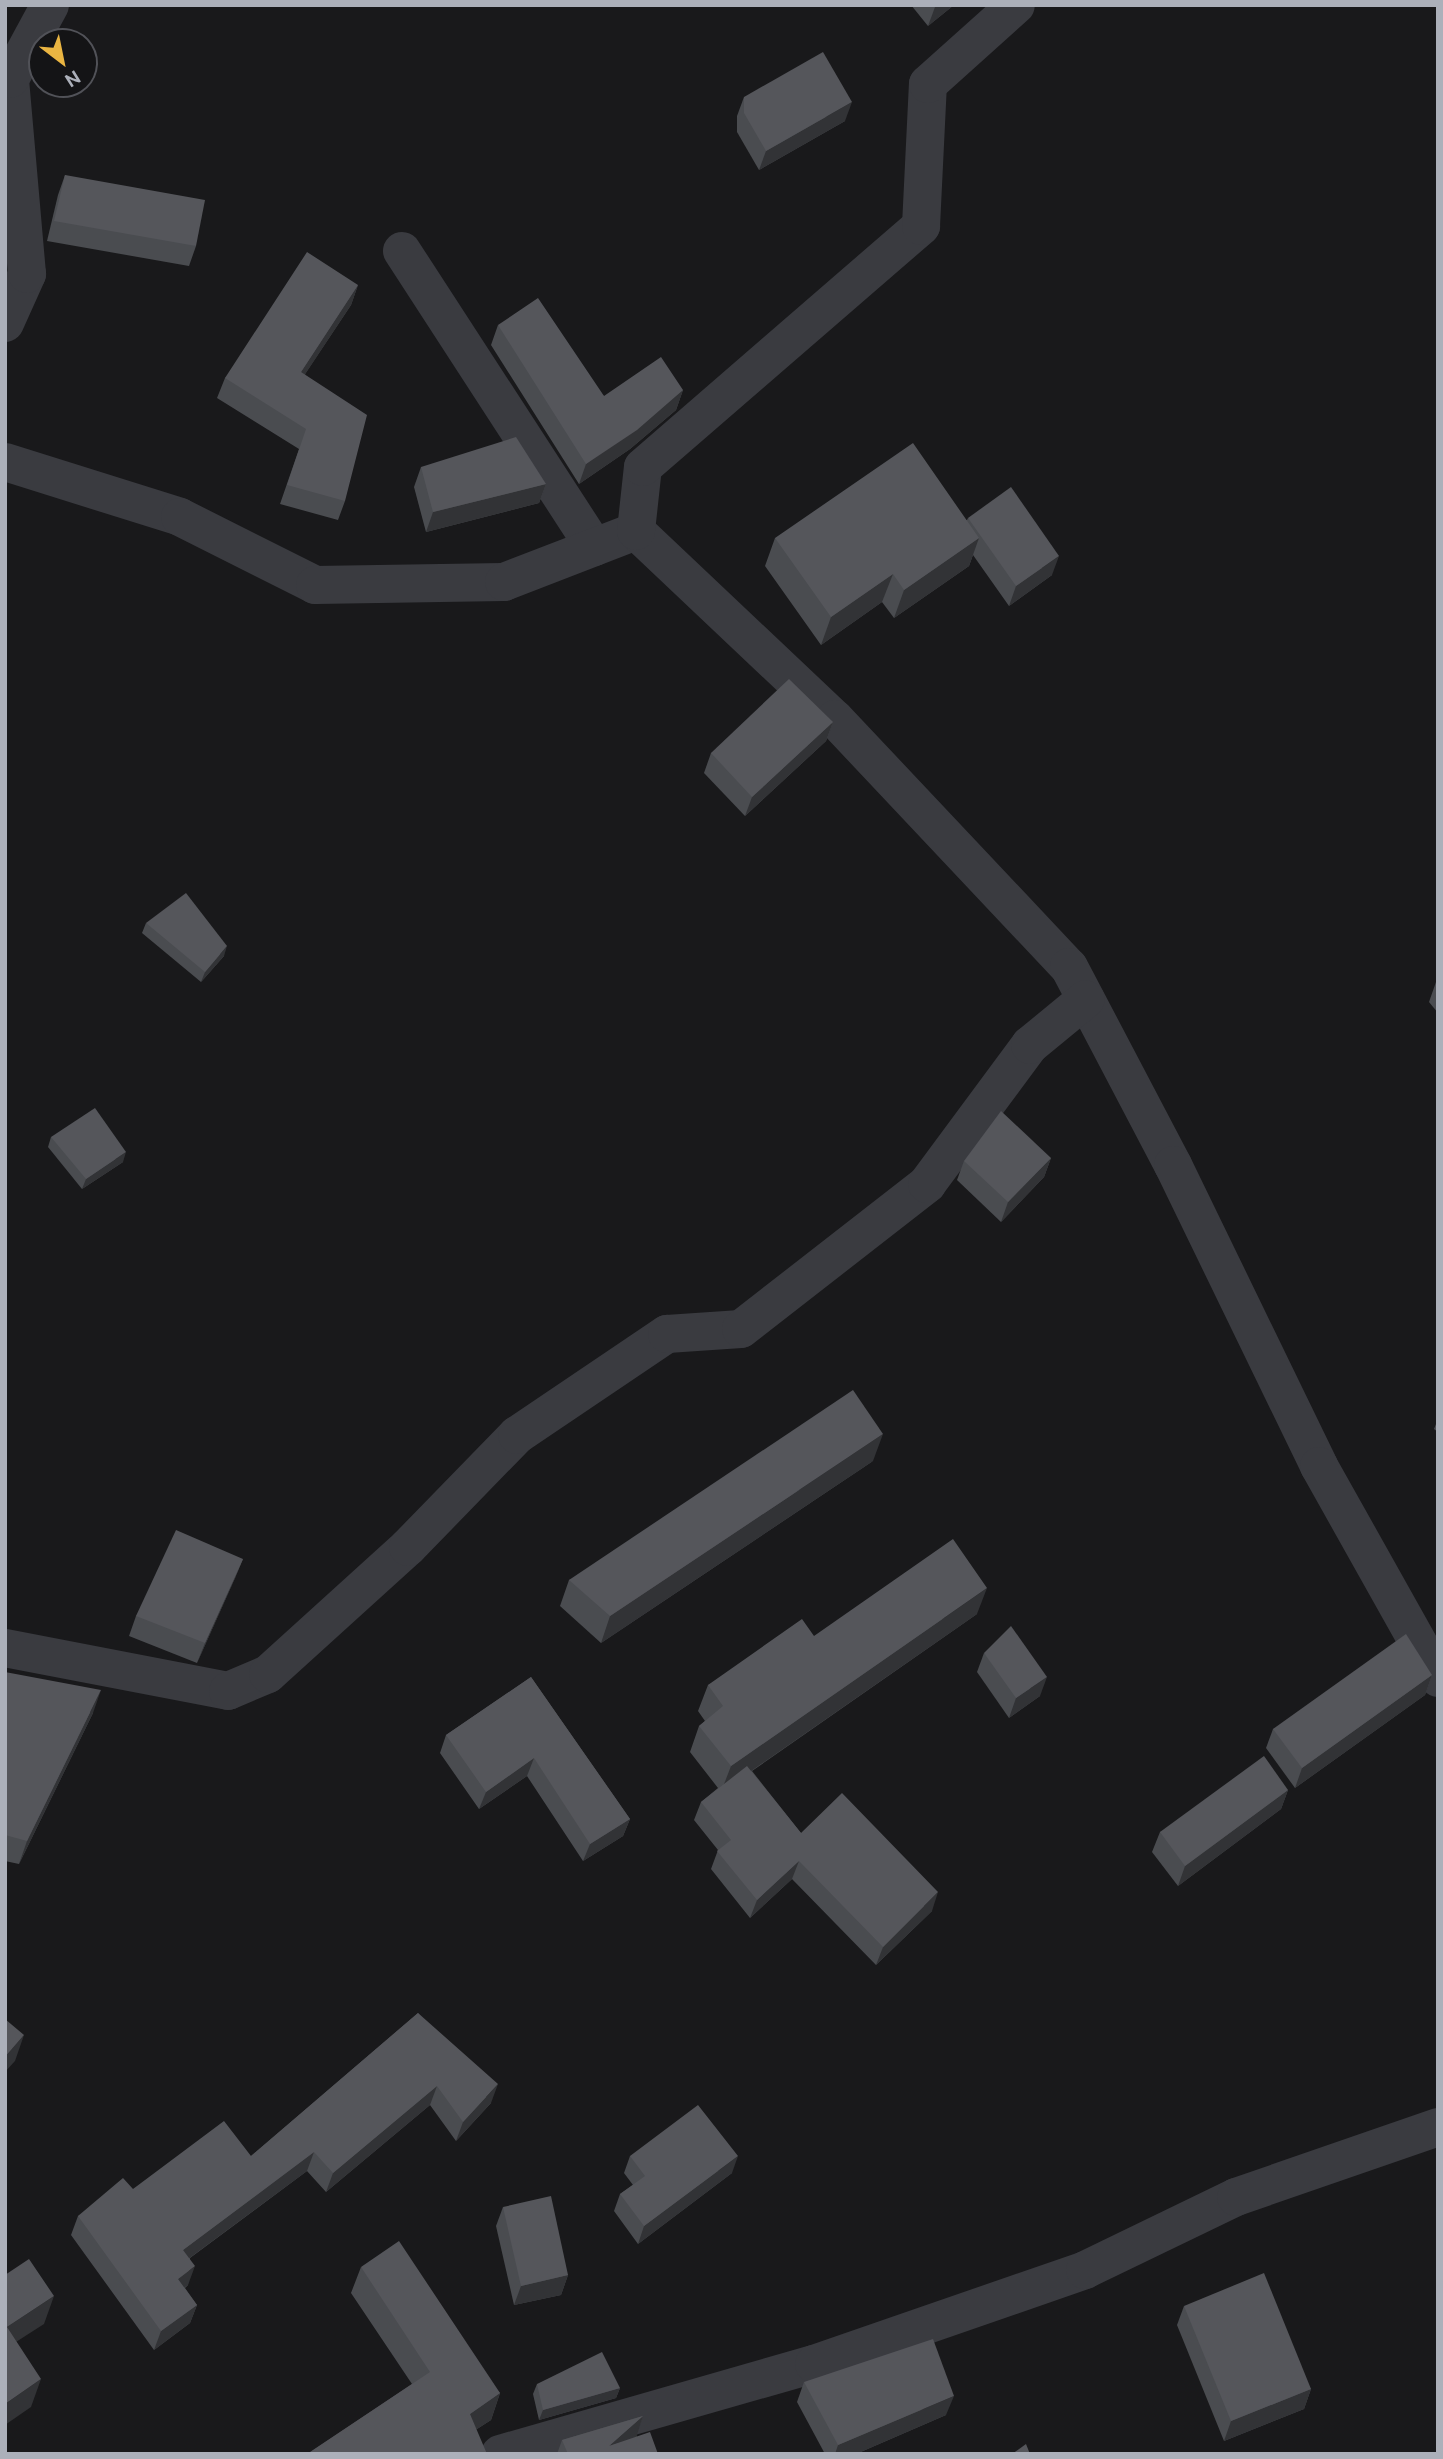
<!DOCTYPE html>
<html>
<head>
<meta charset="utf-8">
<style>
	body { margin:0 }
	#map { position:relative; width:1443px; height:2459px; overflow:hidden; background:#19191b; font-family:Ubuntu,sans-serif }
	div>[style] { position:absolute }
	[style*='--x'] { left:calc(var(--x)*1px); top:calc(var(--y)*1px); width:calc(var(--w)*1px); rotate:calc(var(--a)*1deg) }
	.street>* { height:38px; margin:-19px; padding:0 19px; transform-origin:19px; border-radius:19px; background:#3a3b40 }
	.wall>* { inset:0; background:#4a4c50 }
	.shaded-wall>* { inset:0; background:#323336 }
	.building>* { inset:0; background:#55565b }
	span { translate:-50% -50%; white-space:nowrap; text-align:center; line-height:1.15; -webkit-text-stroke:7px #141416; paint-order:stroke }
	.frame { position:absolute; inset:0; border:7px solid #acb0ba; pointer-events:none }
	.north { position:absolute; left:28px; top:28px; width:70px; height:70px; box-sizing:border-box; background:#141416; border:2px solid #515258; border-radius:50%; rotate:148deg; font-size:19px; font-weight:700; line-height:28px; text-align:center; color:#acb0ba }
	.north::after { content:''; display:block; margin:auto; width:24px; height:32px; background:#eab542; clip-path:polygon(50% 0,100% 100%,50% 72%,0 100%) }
</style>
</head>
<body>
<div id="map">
	<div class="street">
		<div style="--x:402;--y:251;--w:353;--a:57"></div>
		<div style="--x:5;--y:323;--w:54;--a:-65.8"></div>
		<div style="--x:27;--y:274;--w:196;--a:-95"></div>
		<div style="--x:10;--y:79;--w:84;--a:-61.6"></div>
		<div style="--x:5;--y:462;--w:183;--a:17.4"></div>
		<div style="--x:180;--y:517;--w:151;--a:26.7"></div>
		<div style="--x:315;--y:585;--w:189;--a:-0.9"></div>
		<div style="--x:504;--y:582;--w:142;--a:-21.1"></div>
		<div style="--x:636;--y:531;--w:274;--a:43.4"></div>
		<div style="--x:835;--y:719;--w:341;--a:46.7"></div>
		<div style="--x:1069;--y:967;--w:224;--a:62.3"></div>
		<div style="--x:1173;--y:1165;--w:335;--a:64.1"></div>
		<div style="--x:1319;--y:1466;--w:243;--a:60.7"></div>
		<div style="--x:636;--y:531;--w:64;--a:-83.8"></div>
		<div style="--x:643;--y:467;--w:368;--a:-40.9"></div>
		<div style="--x:921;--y:226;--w:142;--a:-87.2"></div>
		<div style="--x:928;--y:84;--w:118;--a:-41.9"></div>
		<div style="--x:5;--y:1648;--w:227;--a:10.9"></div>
		<div style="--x:228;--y:1691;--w:43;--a:-23"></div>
		<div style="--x:268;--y:1674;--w:189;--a:-42.2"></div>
		<div style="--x:408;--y:1547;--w:156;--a:-45.8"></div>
		<div style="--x:517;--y:1435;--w:181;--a:-34"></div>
		<div style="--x:667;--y:1334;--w:74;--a:-3.9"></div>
		<div style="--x:741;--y:1329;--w:236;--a:-37.9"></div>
		<div style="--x:927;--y:1184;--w:173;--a:-53.5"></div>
		<div style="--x:1030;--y:1045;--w:72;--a:-39.4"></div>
		<div style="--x:500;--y:2454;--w:327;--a:-16"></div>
		<div style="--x:814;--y:2364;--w:287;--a:-19.1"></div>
		<div style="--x:1085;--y:2270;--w:168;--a:-25.8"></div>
		<div style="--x:1236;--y:2197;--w:214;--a:-19.1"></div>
	</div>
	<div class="wall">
		<div style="clip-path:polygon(911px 5px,954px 5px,928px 26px)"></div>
		<div style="clip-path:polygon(744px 97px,845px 121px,759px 170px,737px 132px,737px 116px)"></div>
		<div style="clip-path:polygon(65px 175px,196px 246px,189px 266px,47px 241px,58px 195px)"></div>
		<div style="clip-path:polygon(358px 285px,351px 305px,305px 374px,345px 501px,338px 520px,280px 504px,299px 449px,217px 398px,225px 378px)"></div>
		<div style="clip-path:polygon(498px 325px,604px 396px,683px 390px,676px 410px,630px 449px,579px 484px,491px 345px)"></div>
		<div style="clip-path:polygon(421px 467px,546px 484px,539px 503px,426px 532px,414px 487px)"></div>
		<div style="clip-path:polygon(968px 518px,1052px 575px,1009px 606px,973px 555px,969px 566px,894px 618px,882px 602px,821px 645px,765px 566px,775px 538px,967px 520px)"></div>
		<div style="clip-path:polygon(833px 722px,826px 741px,745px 816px,704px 773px,711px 753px)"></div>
		<div style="clip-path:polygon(146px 923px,224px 956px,201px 982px,142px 933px)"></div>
		<div style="clip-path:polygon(1436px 982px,1438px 985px,1438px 1013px,1429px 1002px)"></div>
		<div style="clip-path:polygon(51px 1137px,123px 1162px,82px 1189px,48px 1147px)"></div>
		<div style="clip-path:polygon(1051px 1158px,1044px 1177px,1001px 1222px,957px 1180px,964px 1161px)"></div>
		<div style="clip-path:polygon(1438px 1419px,1438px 1432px,1434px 1429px)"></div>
		<div style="clip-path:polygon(873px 1461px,601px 1643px,560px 1606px,569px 1580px)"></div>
		<div style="clip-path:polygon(243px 1559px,235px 1578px,197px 1663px,129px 1636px,136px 1616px)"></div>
		<div style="clip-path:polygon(977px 1614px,752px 1771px,801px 1833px,932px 1911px,876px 1965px,792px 1879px,750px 1918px,711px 1869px,718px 1850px,694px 1820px,701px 1802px,718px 1788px,690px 1752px,699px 1726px,705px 1721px,698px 1711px,708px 1685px,814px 1636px)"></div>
		<div style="clip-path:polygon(984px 1653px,1040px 1696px,1009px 1718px,977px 1672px)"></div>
		<div style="clip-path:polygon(5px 1672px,93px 1713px,19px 1864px,5px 1861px)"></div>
		<div style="clip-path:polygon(1432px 1675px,1425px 1695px,1295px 1788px,1266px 1748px,1273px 1729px)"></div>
		<div style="clip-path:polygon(531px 1677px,630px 1819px,623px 1836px,583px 1861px,527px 1776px,479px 1809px,440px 1753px,446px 1735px)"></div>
		<div style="clip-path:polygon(1288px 1790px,1281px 1809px,1178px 1886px,1152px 1852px,1160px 1832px)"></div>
		<div style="clip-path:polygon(418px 2013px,491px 2103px,456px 2141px,430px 2105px,326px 2192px,307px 2171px,190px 2258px,188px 2285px,185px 2288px,197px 2305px,190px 2323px,154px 2350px,71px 2235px,78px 2216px,133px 2189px,251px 2156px)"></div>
		<div style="clip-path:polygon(630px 2156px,732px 2173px,638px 2244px,614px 2211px,620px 2194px,633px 2185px,624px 2173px)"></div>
		<div style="clip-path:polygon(503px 2207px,568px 2275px,561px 2295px,514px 2305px,496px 2226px)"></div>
		<div style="clip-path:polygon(361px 2267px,500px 2393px,491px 2420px,477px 2429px,312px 2451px,412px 2384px,351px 2293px)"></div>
		<div style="clip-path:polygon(1184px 2306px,1311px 2389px,1304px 2409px,1224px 2441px,1177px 2325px)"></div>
		<div style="clip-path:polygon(804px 2382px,946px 2415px,856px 2454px,825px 2454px,797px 2402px)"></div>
		<div style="clip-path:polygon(537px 2384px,620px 2388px,616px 2398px,539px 2420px,533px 2394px)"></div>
		<div style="clip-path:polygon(643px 2416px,636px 2436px,658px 2454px,557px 2454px,562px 2440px)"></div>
	</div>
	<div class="shaded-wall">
		<div style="clip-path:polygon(937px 5px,954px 5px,928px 26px,935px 7px)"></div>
		<div style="clip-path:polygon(852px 102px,845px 121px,759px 170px,766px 151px)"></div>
		<div style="clip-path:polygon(358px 285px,351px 305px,294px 391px,301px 372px)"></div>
		<div style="clip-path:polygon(683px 390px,676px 410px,630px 449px,579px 484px,586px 464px)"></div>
		<div style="clip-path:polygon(546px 484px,539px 503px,426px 532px,433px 512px)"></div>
		<div style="clip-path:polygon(979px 538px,969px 566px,894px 618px,904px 590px)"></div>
		<div style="clip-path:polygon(1059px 556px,1052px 575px,1009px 606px,1016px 586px)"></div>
		<div style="clip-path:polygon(893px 574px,882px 602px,821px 645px,831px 617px)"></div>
		<div style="clip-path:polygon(833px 722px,826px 741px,745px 816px,752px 797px)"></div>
		<div style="clip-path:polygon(227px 946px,224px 956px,201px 982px,205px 972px)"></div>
		<div style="clip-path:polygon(126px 1152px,123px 1162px,82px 1189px,86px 1179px)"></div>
		<div style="clip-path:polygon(1051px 1158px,1044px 1177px,1001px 1222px,1008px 1202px)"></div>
		<div style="clip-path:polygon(883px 1434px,873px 1461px,601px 1643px,610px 1616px)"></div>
		<div style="clip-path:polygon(243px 1559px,235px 1578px,197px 1663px,205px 1643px)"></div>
		<div style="clip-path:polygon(987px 1588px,977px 1614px,721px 1792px,731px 1766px)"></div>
		<div style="clip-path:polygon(1432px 1675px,1425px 1695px,1295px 1788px,1302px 1768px)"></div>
		<div style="clip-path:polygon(1047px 1677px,1040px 1696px,1009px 1718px,1016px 1698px)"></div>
		<div style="clip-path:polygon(101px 1690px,93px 1713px,19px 1864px,27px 1841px)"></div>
		<div style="clip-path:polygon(534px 1758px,527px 1776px,479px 1809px,486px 1792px)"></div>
		<div style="clip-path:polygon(1288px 1790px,1281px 1809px,1178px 1886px,1185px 1866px)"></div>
		<div style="clip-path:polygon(630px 1819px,623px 1836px,583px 1861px,590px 1844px)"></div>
		<div style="clip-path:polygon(799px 1861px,792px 1879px,750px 1918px,757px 1900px)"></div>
		<div style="clip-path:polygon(938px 1892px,932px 1911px,876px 1965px,883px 1947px)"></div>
		<div style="clip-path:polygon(24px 2035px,15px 2061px,5px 2072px,5px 2057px)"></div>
		<div style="clip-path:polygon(498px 2084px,491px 2103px,456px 2141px,463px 2122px)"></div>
		<div style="clip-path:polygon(437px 2086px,430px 2105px,326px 2192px,333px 2173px)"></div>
		<div style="clip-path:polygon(314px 2152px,307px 2171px,176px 2268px,183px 2250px)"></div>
		<div style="clip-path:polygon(738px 2156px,732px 2173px,638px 2244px,644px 2226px)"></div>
		<div style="clip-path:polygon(195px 2266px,188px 2285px,171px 2297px,178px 2279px)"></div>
		<div style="clip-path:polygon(568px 2275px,561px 2295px,514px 2305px,521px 2286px)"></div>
		<div style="clip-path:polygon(54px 2296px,44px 2324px,5px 2349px,7px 2327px)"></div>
		<div style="clip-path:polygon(197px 2305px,190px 2323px,154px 2350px,161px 2331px)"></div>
		<div style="clip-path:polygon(41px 2379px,31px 2407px,5px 2425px,5px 2404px)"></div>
		<div style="clip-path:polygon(620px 2388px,616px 2398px,539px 2420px,543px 2410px)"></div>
		<div style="clip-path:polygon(1311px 2389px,1304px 2409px,1224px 2441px,1231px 2421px)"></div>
		<div style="clip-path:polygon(500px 2393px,491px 2420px,460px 2440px,470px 2414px)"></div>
		<div style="clip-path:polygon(954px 2396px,946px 2415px,856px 2454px,835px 2454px,838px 2445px)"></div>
		<div style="clip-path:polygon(643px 2416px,636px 2438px,609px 2446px)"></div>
	</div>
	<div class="building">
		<div style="clip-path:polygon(823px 52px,852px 102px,766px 151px,744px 113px,744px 97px)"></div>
		<div style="clip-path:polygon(65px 175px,205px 200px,196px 246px,54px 221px)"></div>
		<div style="clip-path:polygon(307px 252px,358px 285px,301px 372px,367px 415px,345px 501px,287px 485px,306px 429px,225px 378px)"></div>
		<div style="clip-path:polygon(538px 298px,604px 396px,661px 357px,683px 390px,637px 430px,586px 464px,498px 325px)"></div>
		<div style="clip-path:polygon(516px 437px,546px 484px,433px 512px,421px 467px)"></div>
		<div style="clip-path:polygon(913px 443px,979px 538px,904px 590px,893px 574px,831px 617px,775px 538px)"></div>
		<div style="clip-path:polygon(1011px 487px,1059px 556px,1016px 586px,968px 518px)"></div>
		<div style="clip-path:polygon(789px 679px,833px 722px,752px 797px,711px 753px)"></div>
		<div style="clip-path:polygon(186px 893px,227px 946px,205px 972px,146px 923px)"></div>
		<div style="clip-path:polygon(95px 1108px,126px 1152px,86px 1179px,51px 1137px)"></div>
		<div style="clip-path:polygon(1001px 1111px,1051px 1158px,1008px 1202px,964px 1161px)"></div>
		<div style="clip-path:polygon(853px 1390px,883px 1434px,610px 1616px,569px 1580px)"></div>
		<div style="clip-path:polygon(176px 1530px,243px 1559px,205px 1643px,136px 1616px)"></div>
		<div style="clip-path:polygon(953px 1539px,987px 1588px,731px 1766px,699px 1726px,723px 1706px,708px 1685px,802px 1619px,814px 1636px)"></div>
		<div style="clip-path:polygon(1011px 1626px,1047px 1677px,1016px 1698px,984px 1653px)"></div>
		<div style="clip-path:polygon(1406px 1634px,1432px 1675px,1302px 1768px,1273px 1729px)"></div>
		<div style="clip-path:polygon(5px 1672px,101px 1690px,27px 1841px,5px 1835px)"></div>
		<div style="clip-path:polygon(531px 1677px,630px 1819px,590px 1844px,534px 1758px,486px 1792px,446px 1735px)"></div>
		<div style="clip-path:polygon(1264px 1756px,1288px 1790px,1185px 1866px,1160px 1832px)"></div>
		<div style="clip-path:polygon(747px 1766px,801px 1833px,842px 1793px,938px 1892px,883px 1947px,799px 1861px,757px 1900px,717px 1851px,731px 1840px,701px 1802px)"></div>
		<div style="clip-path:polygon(418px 2013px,498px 2084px,463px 2122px,437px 2086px,333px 2173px,314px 2152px,183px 2250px,195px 2266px,178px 2279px,197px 2305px,161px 2331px,78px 2216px,123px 2178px,133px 2189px,224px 2121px,251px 2156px)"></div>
		<div style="clip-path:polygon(5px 2019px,24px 2035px,5px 2057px)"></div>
		<div style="clip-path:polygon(698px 2105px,738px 2156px,644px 2226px,620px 2194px,645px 2176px,630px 2156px)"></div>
		<div style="clip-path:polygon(551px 2196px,568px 2275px,521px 2286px,503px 2207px)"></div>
		<div style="clip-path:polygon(399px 2241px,500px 2393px,470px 2414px,487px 2454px,307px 2454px,430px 2372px,361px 2267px)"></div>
		<div style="clip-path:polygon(29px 2259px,54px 2296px,7px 2327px,41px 2379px,5px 2404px,5px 2275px)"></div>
		<div style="clip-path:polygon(1264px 2273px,1311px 2389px,1231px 2421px,1184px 2306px)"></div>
		<div style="clip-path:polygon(933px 2339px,954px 2396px,838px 2445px,804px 2382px)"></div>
		<div style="clip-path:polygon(602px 2352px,620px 2388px,543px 2410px,537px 2384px)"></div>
		<div style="clip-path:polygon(643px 2416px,609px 2446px,650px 2432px,658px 2454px,568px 2454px,562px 2440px)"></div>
		<div style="clip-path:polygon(1026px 2444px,1030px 2454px,1012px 2454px)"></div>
	</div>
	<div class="frame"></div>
	<div class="north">N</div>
</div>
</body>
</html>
